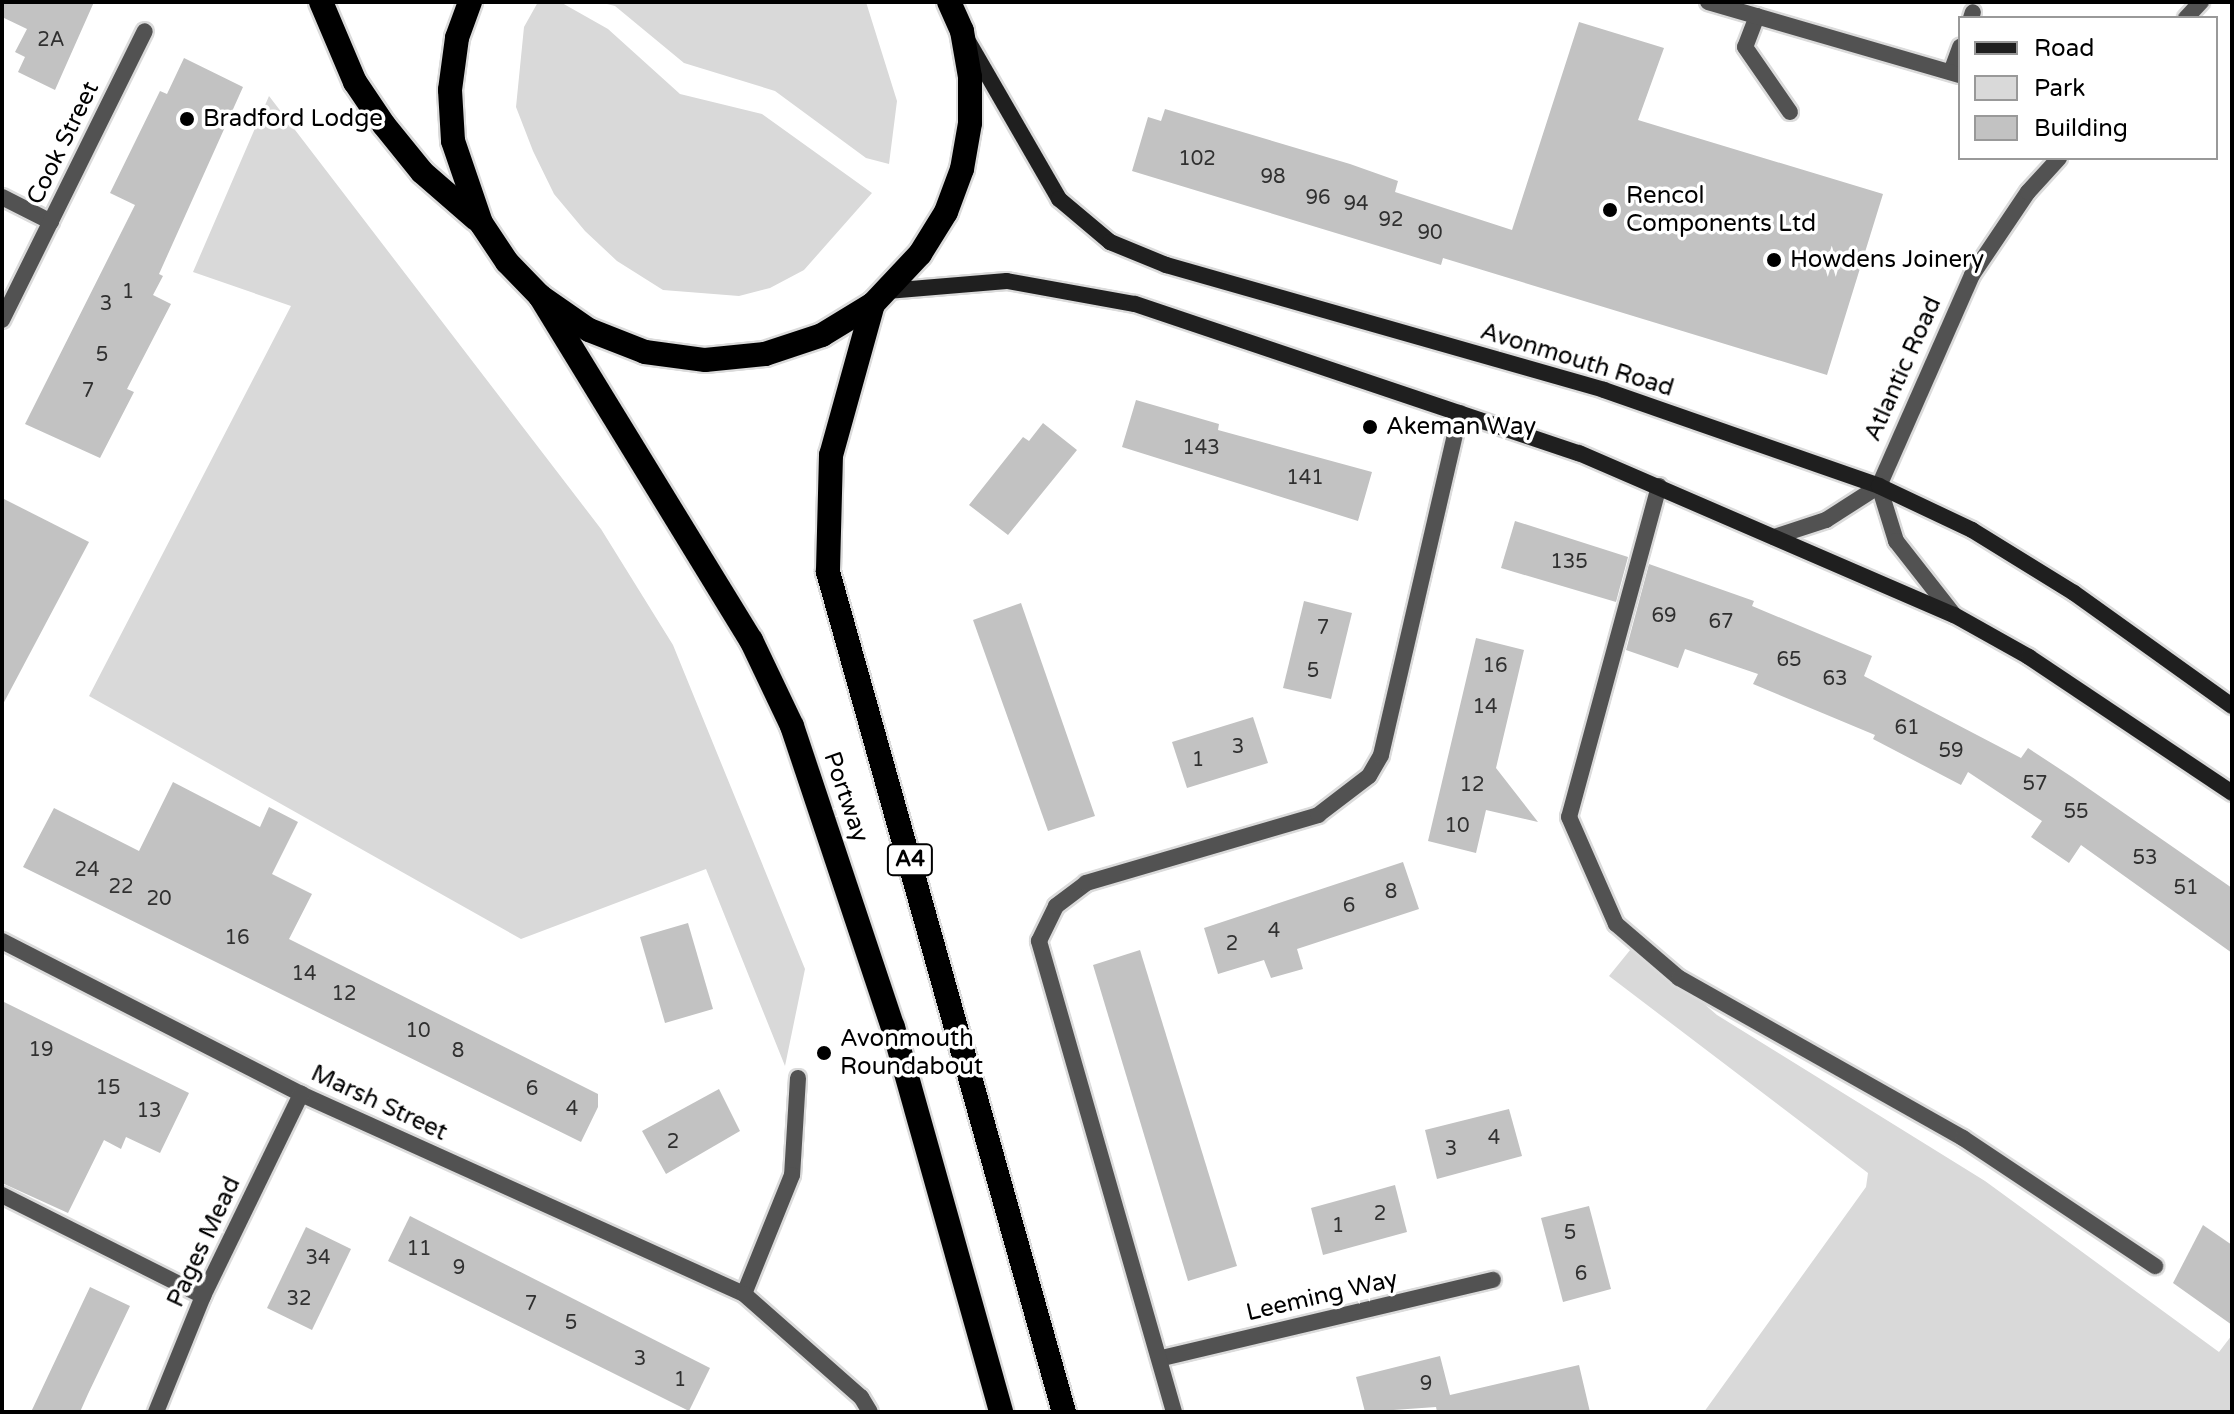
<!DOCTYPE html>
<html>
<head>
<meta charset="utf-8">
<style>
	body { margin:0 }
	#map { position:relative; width:2234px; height:1414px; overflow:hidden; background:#fff; font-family:"Varela Round",sans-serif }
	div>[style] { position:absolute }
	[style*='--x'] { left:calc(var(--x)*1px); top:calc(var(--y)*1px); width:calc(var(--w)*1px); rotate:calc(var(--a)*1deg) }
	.green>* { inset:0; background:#d9d9d9 }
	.building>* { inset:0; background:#c2c2c2 }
	.roads { filter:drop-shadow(2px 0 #dbdbdb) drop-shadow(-2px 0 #dbdbdb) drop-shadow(0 2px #dbdbdb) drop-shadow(0 -2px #dbdbdb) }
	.lane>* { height:16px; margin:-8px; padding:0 8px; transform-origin:8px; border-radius:8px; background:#525252 }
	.street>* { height:16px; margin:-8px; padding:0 8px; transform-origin:8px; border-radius:8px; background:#525252 }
	.secondary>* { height:16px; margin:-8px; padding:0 8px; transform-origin:8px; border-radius:8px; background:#1f1f1f }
	.highway>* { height:24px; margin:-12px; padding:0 12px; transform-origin:12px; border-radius:12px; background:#000 }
	.dots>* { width:22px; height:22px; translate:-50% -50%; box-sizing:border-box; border:4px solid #fff; border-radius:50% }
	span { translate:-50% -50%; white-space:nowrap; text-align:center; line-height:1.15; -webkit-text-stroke:7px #fff; paint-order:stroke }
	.number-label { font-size:20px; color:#303030 }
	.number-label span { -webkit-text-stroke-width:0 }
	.shield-label span { padding:2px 6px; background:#fff; border:2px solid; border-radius:6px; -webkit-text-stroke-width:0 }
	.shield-label { font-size:22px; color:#000; font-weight:700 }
	.poi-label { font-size:24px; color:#000 }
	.left { translate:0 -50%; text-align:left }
	.street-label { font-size:24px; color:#000 }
	.frame { position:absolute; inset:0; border:4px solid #000; pointer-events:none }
	.legend { position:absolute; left:1958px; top:16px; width:260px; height:144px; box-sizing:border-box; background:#fff; border:2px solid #999; margin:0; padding:10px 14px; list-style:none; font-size:24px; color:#000 }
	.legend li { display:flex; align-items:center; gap:16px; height:40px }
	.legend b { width:40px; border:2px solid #999 }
</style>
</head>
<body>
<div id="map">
	<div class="green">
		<div style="clip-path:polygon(538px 2px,562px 3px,608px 29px,680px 94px,762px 114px,872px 193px,804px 270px,770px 288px,739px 296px,663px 290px,617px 261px,585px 231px,554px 194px,533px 151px,516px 107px,524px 27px)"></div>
		<div style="clip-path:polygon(599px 2px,866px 2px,897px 101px,889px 164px,866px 158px,775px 91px,684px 63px,615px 6px)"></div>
		<div style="clip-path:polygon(269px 96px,601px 529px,673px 645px,805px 969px,785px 1066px,706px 869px,521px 939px,89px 696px,291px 306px,193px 272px)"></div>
		<div style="clip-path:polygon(1635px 944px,1717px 1015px,1985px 1181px,2219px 1352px,2232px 1335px,2232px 1412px,1704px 1412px,1866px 1187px,1868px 1173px,1609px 976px)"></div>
	</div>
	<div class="building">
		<div style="clip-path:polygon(2px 2px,94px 2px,55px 90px,18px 72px,25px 57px,15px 52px,27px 29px,2px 17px)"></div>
		<div style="clip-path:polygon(1579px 22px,1664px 48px,1638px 120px,1883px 194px,1827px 375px,1443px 258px,1441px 265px,1132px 171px,1148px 117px,1161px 121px,1165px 109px,1350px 164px,1398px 181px,1395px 192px,1512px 230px)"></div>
		<div style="clip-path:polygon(184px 58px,243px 87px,159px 274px,163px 276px,153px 295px,171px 304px,127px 389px,134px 392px,100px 458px,25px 424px,135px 205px,110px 193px,160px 91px,167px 94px)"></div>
		<div style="clip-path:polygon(1136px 400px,1219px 424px,1218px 430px,1372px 472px,1358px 521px,1122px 447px)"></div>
		<div style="clip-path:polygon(1043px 423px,1077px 450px,1008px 535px,969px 505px,1023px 437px,1029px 441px)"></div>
		<div style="clip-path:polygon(2px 498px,89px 542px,2px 706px)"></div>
		<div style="clip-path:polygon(1515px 521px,1628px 557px,1616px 602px,1501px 568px)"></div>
		<div style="clip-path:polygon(1649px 564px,1754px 601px,1752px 606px,1872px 656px,1864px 676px,2021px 758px,2028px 748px,2072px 777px,2232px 888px,2232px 953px,2081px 845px,2069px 863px,2031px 837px,2042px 821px,1968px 772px,1961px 785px,1873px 739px,1875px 735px,1753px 684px,1758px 674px,1685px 649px,1678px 668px,1626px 650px)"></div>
		<div style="clip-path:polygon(1304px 601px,1352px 613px,1331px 699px,1283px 688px)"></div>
		<div style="clip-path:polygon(1021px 603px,1095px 816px,1048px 831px,973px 620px)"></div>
		<div style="clip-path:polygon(1476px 638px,1524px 650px,1496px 768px,1538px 822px,1486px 810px,1476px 853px,1428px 841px)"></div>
		<div style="clip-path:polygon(1253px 717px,1268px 763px,1187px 788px,1172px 742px)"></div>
		<div style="clip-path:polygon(173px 782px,260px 827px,269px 807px,298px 822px,272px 874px,312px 894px,289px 939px,598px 1094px,598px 1107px,581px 1142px,23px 867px,54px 808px,139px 851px)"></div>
		<div style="clip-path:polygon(1403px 862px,1419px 909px,1297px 949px,1303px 969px,1271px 978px,1264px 960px,1218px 974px,1204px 928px)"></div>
		<div style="clip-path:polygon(688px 923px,713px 1009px,665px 1023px,640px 937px)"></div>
		<div style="clip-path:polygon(1140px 950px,1237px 1266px,1188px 1281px,1093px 965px)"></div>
		<div style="clip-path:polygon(2px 1001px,189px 1093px,160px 1153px,126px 1137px,121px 1149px,104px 1140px,68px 1213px,2px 1183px)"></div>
		<div style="clip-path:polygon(719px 1089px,740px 1131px,666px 1174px,642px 1131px)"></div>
		<div style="clip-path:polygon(1509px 1109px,1522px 1156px,1437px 1179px,1425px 1130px)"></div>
		<div style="clip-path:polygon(1395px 1185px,1407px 1232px,1323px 1255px,1311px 1208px)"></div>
		<div style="clip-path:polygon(1589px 1206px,1611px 1289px,1563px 1302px,1541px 1218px)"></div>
		<div style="clip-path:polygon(410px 1216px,710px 1368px,689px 1411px,388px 1261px)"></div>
		<div style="clip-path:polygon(2203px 1225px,2232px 1245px,2232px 1325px,2173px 1283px)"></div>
		<div style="clip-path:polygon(306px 1227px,351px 1249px,312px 1330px,267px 1308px)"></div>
		<div style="clip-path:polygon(90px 1287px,130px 1306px,88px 1394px,80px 1412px,31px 1412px)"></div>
		<div style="clip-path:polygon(1440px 1356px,1450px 1395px,1579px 1365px,1590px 1412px,1437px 1412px,1436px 1407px,1365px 1412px,1356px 1377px)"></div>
	</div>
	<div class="roads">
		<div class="lane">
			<div style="--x:1757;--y:16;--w:33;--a:111"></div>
			<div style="--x:1745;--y:47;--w:79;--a:55.3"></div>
			<div style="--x:1971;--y:18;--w:6;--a:-72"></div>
			<div style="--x:1951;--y:72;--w:27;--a:-70"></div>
			<div style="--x:2;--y:197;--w:55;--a:27"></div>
			<div style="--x:1659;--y:486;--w:343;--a:105.2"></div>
			<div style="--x:1569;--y:817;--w:117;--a:66.3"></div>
			<div style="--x:1616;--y:924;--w:83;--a:40.6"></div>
			<div style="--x:1679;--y:978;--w:326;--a:29.4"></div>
			<div style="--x:1963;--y:1138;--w:231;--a:33.7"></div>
			<div style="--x:2;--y:1195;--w:225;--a:26.7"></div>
		</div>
		<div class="street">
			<div style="--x:1708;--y:2;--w:262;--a:16.2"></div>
			<div style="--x:2186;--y:18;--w:22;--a:-47"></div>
			<div style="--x:2;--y:320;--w:322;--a:-63.7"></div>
			<div style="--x:1879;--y:486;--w:58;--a:72.8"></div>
			<div style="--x:1896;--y:541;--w:94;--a:51.9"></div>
			<div style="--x:1774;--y:537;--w:55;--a:-18.1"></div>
			<div style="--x:1826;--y:520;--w:63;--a:-32.7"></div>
			<div style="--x:1879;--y:486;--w:231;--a:-66.2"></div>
			<div style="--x:1972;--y:275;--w:100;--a:-56"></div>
			<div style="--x:2028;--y:192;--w:46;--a:-47.6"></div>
			<div style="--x:2;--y:941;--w:336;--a:27.1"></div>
			<div style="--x:301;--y:1094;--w:486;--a:24.3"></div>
			<div style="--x:798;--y:1078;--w:97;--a:93.5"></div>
			<div style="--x:792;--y:1175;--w:128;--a:112"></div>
			<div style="--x:744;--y:1294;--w:156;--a:41.4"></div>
			<div style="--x:861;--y:1397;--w:17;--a:59"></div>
			<div style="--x:1162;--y:1358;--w:340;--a:-13.3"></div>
			<div style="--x:156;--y:1412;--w:125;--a:-67.9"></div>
			<div style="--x:203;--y:1296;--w:225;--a:-64.1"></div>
			<div style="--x:1174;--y:1412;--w:490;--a:-106"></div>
			<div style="--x:1039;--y:941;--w:39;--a:-64"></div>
			<div style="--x:1056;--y:906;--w:38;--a:-37"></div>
			<div style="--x:1086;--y:883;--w:242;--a:-16.3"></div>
			<div style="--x:1318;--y:815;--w:64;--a:-37.4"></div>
			<div style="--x:1369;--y:776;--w:24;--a:-60"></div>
			<div style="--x:1381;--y:755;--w:351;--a:-77"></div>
		</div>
		<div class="secondary">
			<div style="--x:969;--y:43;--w:180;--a:60"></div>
			<div style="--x:1059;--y:199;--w:67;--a:40.1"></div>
			<div style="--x:1110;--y:242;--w:61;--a:22.3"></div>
			<div style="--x:1166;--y:265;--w:455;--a:15.9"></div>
			<div style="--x:1604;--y:390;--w:291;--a:19.2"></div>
			<div style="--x:1879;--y:486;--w:103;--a:25.3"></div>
			<div style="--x:1972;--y:530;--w:120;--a:31.7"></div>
			<div style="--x:2074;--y:593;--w:194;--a:35.6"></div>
			<div style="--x:887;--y:291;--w:120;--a:-4.8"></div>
			<div style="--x:1007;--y:281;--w:130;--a:10.2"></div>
			<div style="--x:1135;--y:304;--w:468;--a:18.6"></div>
			<div style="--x:1579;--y:453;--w:408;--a:23.4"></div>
			<div style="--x:1954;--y:615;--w:86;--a:29.2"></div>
			<div style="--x:2029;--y:657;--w:244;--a:33.8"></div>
		</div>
		<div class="highway">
			<div style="--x:321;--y:2;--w:87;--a:67"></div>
			<div style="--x:355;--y:82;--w:52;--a:56"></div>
			<div style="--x:384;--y:125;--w:60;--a:51"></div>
			<div style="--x:422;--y:172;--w:72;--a:41"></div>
			<div style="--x:470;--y:2;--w:38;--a:110"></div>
			<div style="--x:457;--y:38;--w:52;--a:97.7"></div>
			<div style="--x:450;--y:90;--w:51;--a:86.6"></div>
			<div style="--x:453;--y:141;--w:87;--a:71.1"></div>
			<div style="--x:481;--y:223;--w:47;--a:56.3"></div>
			<div style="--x:507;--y:262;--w:47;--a:45.9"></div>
			<div style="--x:540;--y:296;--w:60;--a:34.8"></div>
			<div style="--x:589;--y:330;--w:60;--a:21.4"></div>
			<div style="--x:645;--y:352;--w:61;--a:7.6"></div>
			<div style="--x:705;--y:360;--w:60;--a:-5.7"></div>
			<div style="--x:765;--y:354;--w:60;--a:-18.4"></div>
			<div style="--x:822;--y:335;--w:60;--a:-31.3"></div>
			<div style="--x:873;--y:304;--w:69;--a:-46.8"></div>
			<div style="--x:920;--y:254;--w:49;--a:-58.2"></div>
			<div style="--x:946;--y:212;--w:46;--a:-69.6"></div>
			<div style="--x:962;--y:169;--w:47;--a:-80.1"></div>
			<div style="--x:970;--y:123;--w:46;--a:-90"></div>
			<div style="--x:970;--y:77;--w:47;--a:-99.9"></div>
			<div style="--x:962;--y:31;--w:32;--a:-114"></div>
			<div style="--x:540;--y:296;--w:404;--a:58.5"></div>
			<div style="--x:751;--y:640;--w:95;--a:64.5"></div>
			<div style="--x:792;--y:726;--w:317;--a:71.5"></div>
			<div style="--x:893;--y:1027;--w:400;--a:74.3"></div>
			<div style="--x:873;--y:304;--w:157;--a:105.5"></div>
			<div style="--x:831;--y:455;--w:117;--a:91.5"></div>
			<div style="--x:828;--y:572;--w:873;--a:74.31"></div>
		</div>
	</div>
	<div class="dots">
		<div style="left:187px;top:119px;background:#000"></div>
		<div style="left:1610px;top:210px;background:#000"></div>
		<div style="left:1774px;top:260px;background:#000"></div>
		<div style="left:1370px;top:427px;background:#000"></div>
		<div style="left:824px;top:1053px;background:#000"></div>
	</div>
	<div class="number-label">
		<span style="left:51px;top:40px">2A</span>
		<span style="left:1197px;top:159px">102</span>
		<span style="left:1273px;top:177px">98</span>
		<span style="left:1318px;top:198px">96</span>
		<span style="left:1356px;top:204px">94</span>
		<span style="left:1391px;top:220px">92</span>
		<span style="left:1430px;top:233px">90</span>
		<span style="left:128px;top:292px">1</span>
		<span style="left:106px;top:304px">3</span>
		<span style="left:102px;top:355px">5</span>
		<span style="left:88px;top:391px">7</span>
		<span style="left:1201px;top:448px">143</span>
		<span style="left:1305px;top:478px">141</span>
		<span style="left:1569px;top:562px">135</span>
		<span style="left:1664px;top:616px">69</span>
		<span style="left:1721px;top:622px">67</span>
		<span style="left:1323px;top:628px">7</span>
		<span style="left:1789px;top:660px">65</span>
		<span style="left:1495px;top:666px">16</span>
		<span style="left:1313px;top:671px">5</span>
		<span style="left:1835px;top:679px">63</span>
		<span style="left:1485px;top:707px">14</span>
		<span style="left:1907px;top:728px">61</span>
		<span style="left:1238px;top:747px">3</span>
		<span style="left:1951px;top:751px">59</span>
		<span style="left:1198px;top:760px">1</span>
		<span style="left:2035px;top:784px">57</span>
		<span style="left:1472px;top:785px">12</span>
		<span style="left:2076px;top:812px">55</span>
		<span style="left:1457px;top:826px">10</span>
		<span style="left:2145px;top:858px">53</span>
		<span style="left:87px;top:870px">24</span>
		<span style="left:121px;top:887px">22</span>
		<span style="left:2186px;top:888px">51</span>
		<span style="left:1391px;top:892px">8</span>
		<span style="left:159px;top:899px">20</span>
		<span style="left:1349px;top:906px">6</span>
		<span style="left:1274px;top:931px">4</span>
		<span style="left:237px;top:938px">16</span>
		<span style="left:1232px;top:944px">2</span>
		<span style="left:304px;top:974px">14</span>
		<span style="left:344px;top:994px">12</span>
		<span style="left:418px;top:1031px">10</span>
		<span style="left:41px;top:1050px">19</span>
		<span style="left:458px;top:1051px">8</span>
		<span style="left:108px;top:1088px">15</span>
		<span style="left:532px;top:1089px">6</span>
		<span style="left:572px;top:1109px">4</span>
		<span style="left:149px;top:1111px">13</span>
		<span style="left:1494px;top:1138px">4</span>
		<span style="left:673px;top:1142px">2</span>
		<span style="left:1451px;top:1149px">3</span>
		<span style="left:1380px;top:1214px">2</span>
		<span style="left:1338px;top:1226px">1</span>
		<span style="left:1570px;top:1233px">5</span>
		<span style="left:419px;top:1249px">11</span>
		<span style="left:318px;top:1258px">34</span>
		<span style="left:459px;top:1268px">9</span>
		<span style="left:1581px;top:1274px">6</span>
		<span style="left:299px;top:1299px">32</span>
		<span style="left:531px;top:1304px">7</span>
		<span style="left:571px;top:1323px">5</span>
		<span style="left:640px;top:1359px">3</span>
		<span style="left:680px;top:1380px">1</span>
		<span style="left:1426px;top:1384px">9</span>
	</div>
	<div class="shield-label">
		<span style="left:910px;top:860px">A4</span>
	</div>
	<div class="poi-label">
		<span class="left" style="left:203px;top:119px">Bradford Lodge</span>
		<span class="left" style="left:1626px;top:210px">Rencol<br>Components Ltd</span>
		<span class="left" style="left:1790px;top:260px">Howdens Joinery</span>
		<span class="left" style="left:1386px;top:427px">Akeman Way</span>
		<span class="left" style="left:840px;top:1053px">Avonmouth<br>Roundabout</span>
	</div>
	<div class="street-label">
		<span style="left:63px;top:143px;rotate:-64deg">Cook Street</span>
		<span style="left:1577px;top:360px;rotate:17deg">Avonmouth Road</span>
		<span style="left:1903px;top:369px;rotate:-66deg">Atlantic Road</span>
		<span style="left:846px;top:797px;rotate:71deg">Portway</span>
		<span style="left:379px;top:1103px;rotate:25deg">Marsh Street</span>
		<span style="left:204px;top:1242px;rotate:-65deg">Pages Mead</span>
		<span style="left:1322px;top:1296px;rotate:-13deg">Leeming Way</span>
	</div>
	<div class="frame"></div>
	<ul class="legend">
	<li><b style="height:10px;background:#1f1f1f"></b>Road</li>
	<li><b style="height:22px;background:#d9d9d9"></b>Park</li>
	<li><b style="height:22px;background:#c2c2c2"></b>Building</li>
	</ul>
</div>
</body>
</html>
